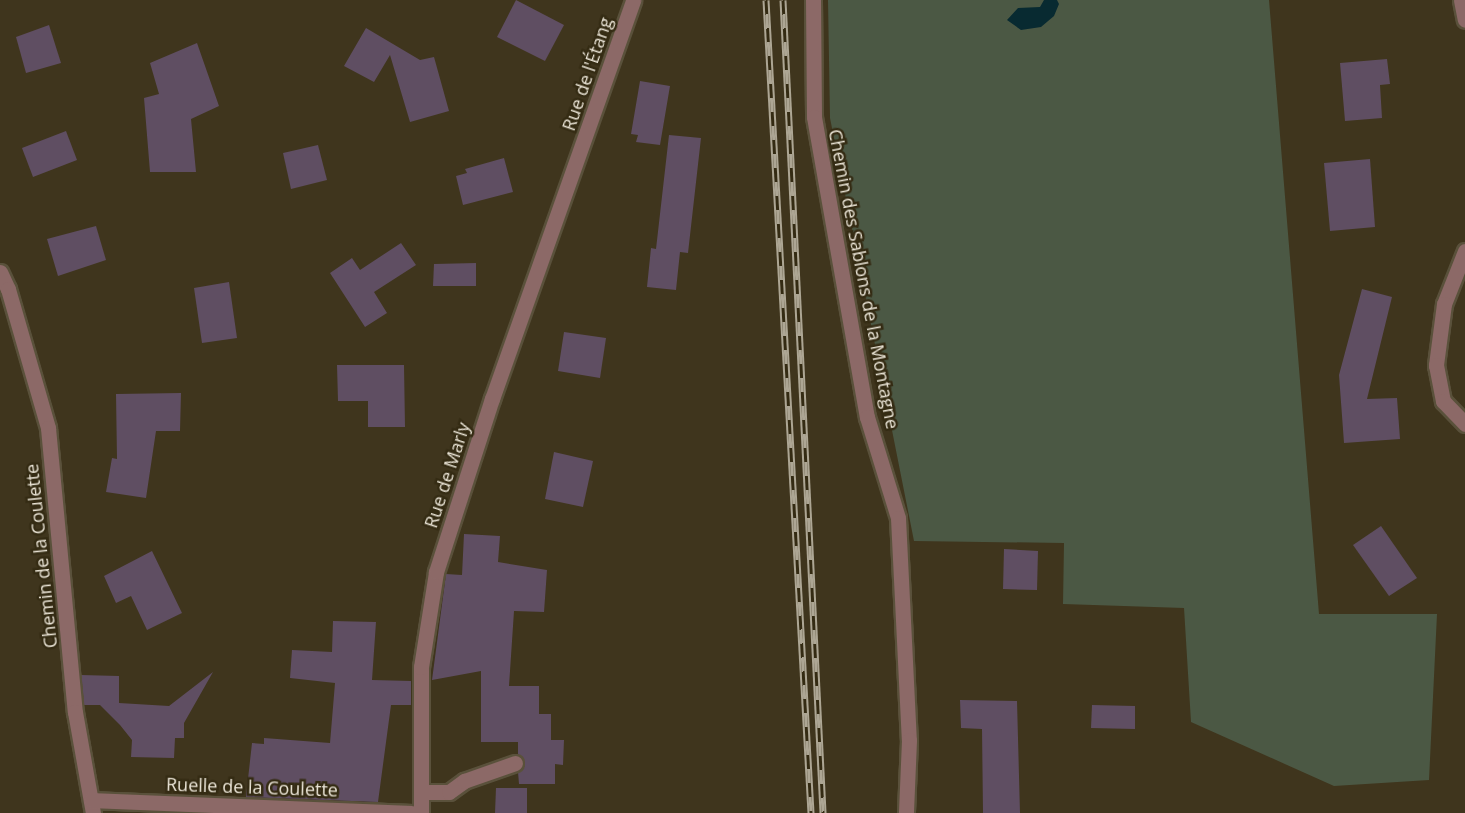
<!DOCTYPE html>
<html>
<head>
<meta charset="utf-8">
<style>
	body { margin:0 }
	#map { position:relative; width:1465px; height:813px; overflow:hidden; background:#3f351d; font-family:"Open Sans",sans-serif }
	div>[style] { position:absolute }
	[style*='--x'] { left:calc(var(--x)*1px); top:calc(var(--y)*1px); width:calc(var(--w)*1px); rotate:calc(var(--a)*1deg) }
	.green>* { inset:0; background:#4b5844 }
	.water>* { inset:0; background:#082a31 }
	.building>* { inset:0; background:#5f4e62 }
	.roads { filter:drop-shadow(2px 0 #5a513b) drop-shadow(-2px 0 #5a513b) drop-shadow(0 2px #5a513b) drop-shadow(0 -2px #5a513b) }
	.minor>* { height:15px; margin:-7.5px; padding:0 7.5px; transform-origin:7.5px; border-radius:7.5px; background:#8c6967 }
	.rail>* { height:7px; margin-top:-3.5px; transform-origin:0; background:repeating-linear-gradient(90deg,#342b13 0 14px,#ada694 0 28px); box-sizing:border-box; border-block:2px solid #ada694 }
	span { translate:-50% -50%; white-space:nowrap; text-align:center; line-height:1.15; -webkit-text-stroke:5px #342b13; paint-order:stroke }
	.street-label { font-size:18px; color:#eae4d6 }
</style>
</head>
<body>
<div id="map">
	<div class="green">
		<div style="clip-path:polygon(828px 0,1269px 0,1319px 614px,1437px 614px,1429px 780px,1334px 786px,1191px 722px,1184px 608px,1063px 604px,1064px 543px,914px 541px,830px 118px)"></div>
	</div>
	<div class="water">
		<div style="clip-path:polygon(1044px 0,1057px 0,1059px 4px,1054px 16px,1041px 27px,1021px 30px,1007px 20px,1018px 8px,1040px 7px)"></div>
	</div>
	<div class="building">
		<div style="clip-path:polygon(516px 0,564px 25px,545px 61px,497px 37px)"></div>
		<div style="clip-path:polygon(49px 25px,61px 63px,26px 73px,16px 37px)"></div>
		<div style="clip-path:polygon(366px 28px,420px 60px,434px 57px,449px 111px,410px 122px,390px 55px,374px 82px,344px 66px)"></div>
		<div style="clip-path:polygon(197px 43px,219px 106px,191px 119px,196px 172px,150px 172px,144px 98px,159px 94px,150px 63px)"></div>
		<div style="clip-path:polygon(1387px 59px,1390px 84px,1380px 85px,1382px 118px,1345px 121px,1340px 63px)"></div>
		<div style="clip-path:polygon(640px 81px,670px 86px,660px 145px,636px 142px,638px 135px,631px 134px)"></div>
		<div style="clip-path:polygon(66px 131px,77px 160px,33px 177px,22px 148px)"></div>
		<div style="clip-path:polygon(669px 135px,701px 138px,688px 253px,680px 252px,676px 290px,647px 287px,651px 248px,656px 249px)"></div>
		<div style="clip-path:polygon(318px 145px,327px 180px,291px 189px,283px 153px)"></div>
		<div style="clip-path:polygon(504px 158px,513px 192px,463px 205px,456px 176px,467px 173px,465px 169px)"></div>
		<div style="clip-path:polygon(1370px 159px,1375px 227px,1330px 231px,1324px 163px)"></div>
		<div style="clip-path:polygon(96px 226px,106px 260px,58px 276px,47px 239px)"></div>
		<div style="clip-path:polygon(401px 243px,416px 265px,374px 292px,387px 313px,365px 327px,330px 273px,352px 258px,360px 270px)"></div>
		<div style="clip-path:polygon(476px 263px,476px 286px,433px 286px,434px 264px)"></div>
		<div style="clip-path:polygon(229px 282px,237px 338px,202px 343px,194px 288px)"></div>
		<div style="clip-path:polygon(1362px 289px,1392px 297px,1367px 399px,1397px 398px,1400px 439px,1344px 443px,1339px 375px)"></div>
		<div style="clip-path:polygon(564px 332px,606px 338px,600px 378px,558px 371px)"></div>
		<div style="clip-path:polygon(337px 365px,404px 365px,405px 427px,368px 427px,368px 401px,338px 401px)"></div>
		<div style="clip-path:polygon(181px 393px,180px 431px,156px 431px,146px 498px,106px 492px,112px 458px,117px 459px,116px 394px)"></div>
		<div style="clip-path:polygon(554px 452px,593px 461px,583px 507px,545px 499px)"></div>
		<div style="clip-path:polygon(1381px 526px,1417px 578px,1389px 596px,1353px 545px)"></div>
		<div style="clip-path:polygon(464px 534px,500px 536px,498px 562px,547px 570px,544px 612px,514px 611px,509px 686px,539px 686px,539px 714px,551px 714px,551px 740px,564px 740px,563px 765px,555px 764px,555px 784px,519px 784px,518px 772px,525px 764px,518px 754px,518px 742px,481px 742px,481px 671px,432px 680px,446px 574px,462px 575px)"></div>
		<div style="clip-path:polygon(1004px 549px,1038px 551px,1037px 590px,1003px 589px)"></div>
		<div style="clip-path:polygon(152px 551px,182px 613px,147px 630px,131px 596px,116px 603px,104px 576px)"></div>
		<div style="clip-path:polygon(333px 621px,376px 622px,372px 680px,411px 681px,411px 705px,391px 705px,378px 802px,246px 797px,252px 743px,264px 744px,264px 738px,330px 743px,335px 683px,290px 678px,292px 650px,332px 652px)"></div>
		<div style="clip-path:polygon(213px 672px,184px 723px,184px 738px,175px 738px,174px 758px,131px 757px,132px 740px,120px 725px,100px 705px,84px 705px,81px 675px,119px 676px,119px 703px,169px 706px)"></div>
		<div style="clip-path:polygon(960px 700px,1017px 701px,1020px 813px,983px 813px,982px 729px,961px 728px)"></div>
		<div style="clip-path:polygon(1092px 705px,1135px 706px,1135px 729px,1091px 728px)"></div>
		<div style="clip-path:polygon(496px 788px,527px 788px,527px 813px,495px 813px)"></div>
	</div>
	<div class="roads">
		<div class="minor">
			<div style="--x:813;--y:0;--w:117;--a:89.5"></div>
			<div style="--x:814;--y:117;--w:305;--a:80"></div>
			<div style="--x:867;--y:417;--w:106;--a:72.9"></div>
			<div style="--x:898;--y:518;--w:222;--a:87.2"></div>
			<div style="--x:909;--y:740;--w:73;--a:92.4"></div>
			<div style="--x:1461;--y:0;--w:20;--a:79"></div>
			<div style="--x:1465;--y:251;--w:57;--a:111.6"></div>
			<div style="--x:1444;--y:304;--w:62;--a:97.5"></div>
			<div style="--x:1436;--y:365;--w:37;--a:79"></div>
			<div style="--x:1443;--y:401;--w:32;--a:46"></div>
			<div style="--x:0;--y:272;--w:19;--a:65"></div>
			<div style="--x:8;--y:289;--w:145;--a:73.9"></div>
			<div style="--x:48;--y:428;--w:285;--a:84.6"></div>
			<div style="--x:75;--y:712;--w:103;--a:79.9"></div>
			<div style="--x:421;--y:792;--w:28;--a:0"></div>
			<div style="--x:449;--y:792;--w:19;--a:-36"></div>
			<div style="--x:464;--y:781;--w:54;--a:-19.4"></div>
			<div style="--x:91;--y:800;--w:320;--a:2.3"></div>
			<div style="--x:421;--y:813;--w:146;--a:-90"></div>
			<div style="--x:421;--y:667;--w:96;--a:-81"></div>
			<div style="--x:436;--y:572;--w:182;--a:-72.1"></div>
			<div style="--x:492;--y:399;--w:423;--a:-70.5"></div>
		</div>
	</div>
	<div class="rail">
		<div style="--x:766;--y:0;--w:814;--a:86.83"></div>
		<div style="--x:783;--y:0;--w:814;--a:87.18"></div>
	</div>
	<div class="street-label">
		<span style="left:587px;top:74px;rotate:-71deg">Rue de l'Étang</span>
		<span style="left:864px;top:279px;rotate:79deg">Chemin des Sablons de la Montagne</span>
		<span style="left:447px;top:475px;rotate:-72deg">Rue de Marly</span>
		<span style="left:41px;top:556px;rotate:-96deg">Chemin de la Coulette</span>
		<span style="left:252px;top:787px;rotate:2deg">Ruelle de la Coulette</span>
	</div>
</div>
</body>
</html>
